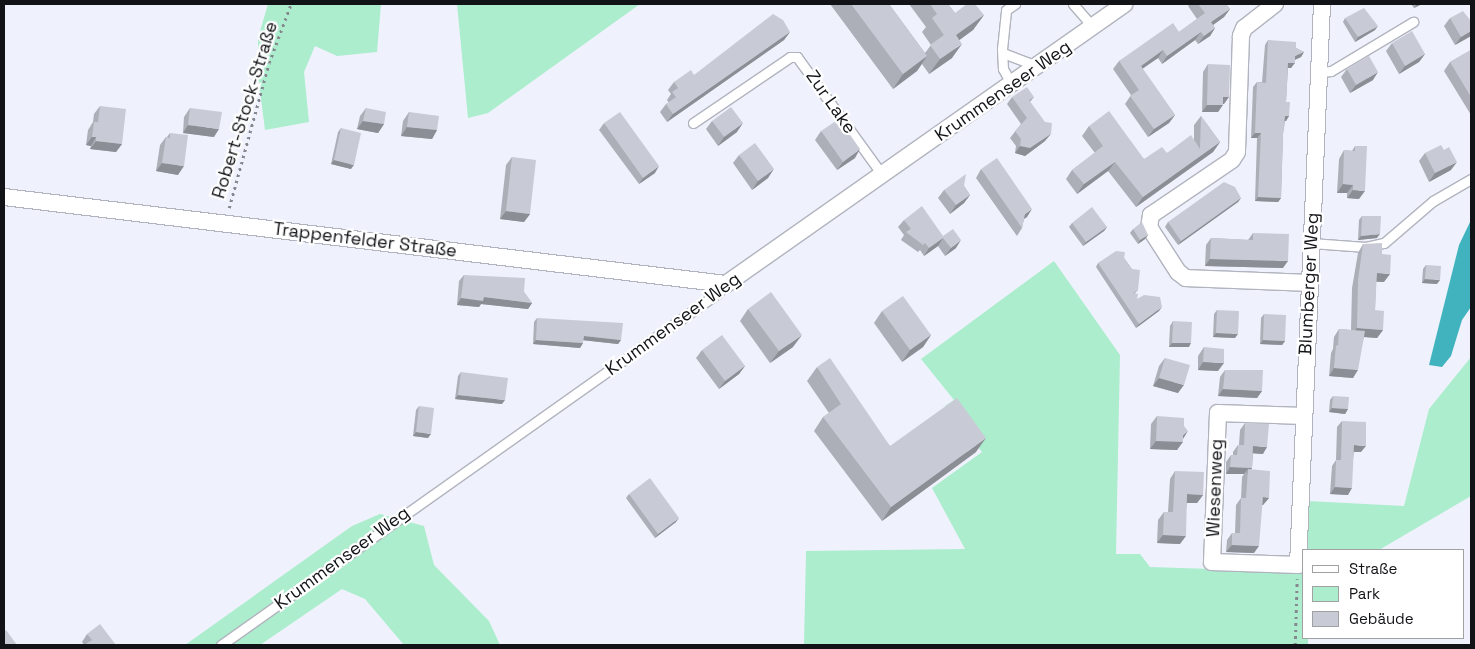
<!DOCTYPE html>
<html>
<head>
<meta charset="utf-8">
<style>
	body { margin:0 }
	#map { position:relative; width:1475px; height:649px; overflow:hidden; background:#eff2fc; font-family:"Space Grotesk",sans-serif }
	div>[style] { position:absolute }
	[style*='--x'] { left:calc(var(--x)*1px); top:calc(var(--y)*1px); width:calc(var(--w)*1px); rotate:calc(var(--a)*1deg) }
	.green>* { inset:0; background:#abedcd }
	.water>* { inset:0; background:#40b3bf }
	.path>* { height:2.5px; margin-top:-1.25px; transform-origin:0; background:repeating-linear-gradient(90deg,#86888f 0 2.5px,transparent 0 6.5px) }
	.roads { filter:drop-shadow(1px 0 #b1b4be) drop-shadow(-1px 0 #b1b4be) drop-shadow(0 1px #b1b4be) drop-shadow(0 -1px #b1b4be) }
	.lane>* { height:9px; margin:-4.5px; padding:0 4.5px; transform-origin:4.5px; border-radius:4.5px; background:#fff }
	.street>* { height:16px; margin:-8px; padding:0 8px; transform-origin:8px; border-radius:8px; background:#fff }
	.wall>* { inset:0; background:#acafb7 }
	.shaded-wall>* { inset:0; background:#8c8e95 }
	.building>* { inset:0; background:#c8cbd5 }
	span { translate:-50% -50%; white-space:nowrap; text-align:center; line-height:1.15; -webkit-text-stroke:4.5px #fff; paint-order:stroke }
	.street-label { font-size:18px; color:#121317 }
	.frame { position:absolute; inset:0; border:5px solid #121317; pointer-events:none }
	.legend { position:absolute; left:1302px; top:549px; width:162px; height:90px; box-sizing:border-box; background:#fff; border:1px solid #a0a1a2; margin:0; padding:6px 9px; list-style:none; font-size:15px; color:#121317 }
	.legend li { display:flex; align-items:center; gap:10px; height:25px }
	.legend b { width:25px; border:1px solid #a0a1a2 }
</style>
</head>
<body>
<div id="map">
	<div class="green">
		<div style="clip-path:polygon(268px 4px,381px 4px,377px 52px,337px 56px,315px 46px,304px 72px,309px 122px,265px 130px,258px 75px,258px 38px)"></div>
		<div style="clip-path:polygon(457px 4px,640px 4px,488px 113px,468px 118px)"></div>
		<div style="clip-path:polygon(1054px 261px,1120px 355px,1116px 554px,1140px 554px,1150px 567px,1304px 572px,1304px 638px,1308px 638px,1308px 645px,804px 645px,806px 551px,965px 549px,932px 488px,982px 452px,945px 406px,954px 400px,921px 359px)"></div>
		<div style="clip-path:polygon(1471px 357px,1471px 496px,1379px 550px,1306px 550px,1307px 501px,1404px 506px,1429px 409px)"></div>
		<div style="clip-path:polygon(380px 514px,424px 526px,434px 565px,489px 621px,500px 645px,404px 645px,365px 599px,342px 589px,260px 645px,185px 645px,352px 526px)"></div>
	</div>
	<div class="water">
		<div style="clip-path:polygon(1471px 220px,1471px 307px,1462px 320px,1451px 356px,1442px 367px,1429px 365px,1459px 245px)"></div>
	</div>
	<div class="path">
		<div style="--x:229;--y:208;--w:150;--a:-74.6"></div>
		<div style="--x:269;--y:63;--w:63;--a:-69.6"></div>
		<div style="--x:1295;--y:645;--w:66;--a:-88.3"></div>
	</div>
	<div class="roads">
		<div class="lane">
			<div style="--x:1073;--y:4;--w:30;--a:49"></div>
			<div style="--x:1003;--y:53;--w:36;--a:21"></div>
			<div style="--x:1320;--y:72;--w:11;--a:-5"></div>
			<div style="--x:1331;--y:71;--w:96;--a:-30.9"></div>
			<div style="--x:1012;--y:85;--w:18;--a:-119"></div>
			<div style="--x:1003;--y:69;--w:20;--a:-93"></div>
			<div style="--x:1002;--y:49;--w:39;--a:-84"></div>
			<div style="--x:1006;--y:10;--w:11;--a:-34"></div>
			<div style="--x:693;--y:123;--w:117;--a:-34.2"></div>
			<div style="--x:790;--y:57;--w:7;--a:0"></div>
			<div style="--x:797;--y:57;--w:147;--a:54.1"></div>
			<div style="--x:1311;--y:243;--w:55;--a:4.2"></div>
			<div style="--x:1366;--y:247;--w:18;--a:-13"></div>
			<div style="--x:1384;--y:243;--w:65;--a:-40.6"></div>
			<div style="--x:1433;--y:201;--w:44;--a:-30.1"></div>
			<div style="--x:221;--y:645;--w:609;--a:-35.31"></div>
			<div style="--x:718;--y:293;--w:12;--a:-48"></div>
		</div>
		<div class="street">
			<div style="--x:1275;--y:4;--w:39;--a:142"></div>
			<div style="--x:1244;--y:28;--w:9;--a:111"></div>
			<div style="--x:1241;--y:36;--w:116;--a:92"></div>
			<div style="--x:1237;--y:152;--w:9;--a:122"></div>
			<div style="--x:1232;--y:160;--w:98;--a:145.8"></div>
			<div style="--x:1151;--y:215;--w:12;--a:99"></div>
			<div style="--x:1149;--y:227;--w:54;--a:57.2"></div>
			<div style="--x:1178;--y:272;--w:10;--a:37"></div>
			<div style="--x:1186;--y:278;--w:123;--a:2.3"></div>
			<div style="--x:4;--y:197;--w:727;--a:6.87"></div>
			<div style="--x:726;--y:284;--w:487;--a:-35.1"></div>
			<div style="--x:1303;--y:416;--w:85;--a:-178"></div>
			<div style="--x:1218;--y:413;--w:149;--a:92.3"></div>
			<div style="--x:1212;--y:562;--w:86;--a:2"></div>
			<div style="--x:1298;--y:565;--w:562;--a:-87.55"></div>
		</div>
	</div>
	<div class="wall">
		<div style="clip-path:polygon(830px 4px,889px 4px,925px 53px,931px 45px,922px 32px,926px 27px,909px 4px,948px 4px,955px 13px,984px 15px,973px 30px,959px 40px,952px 58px,929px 74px,922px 64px,917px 71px,893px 89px)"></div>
		<div style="clip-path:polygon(1190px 4px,1226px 4px,1230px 9px,1224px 17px,1213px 25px,1215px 28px,1210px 36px,1198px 44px,1195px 40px,1162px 64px,1158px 58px,1142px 68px,1175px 115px,1169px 123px,1148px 137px,1125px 104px,1131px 95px,1113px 69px,1119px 61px,1179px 32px,1197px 19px,1188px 6px)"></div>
		<div style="clip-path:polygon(1411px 4px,1422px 4px,1414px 8px)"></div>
		<div style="clip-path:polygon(1345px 18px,1375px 30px,1355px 42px,1343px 22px)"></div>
		<div style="clip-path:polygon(1450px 18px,1471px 21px,1471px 36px,1455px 45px,1444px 26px)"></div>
		<div style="clip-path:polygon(790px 32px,784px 40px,667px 122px,660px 112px,666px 104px,669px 103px,667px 100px,671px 94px,668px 90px,674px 82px,694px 75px)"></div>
		<div style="clip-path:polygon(1268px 40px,1296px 48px,1304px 52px,1301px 57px,1295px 60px,1291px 68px,1288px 68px,1286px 102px,1289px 116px,1286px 121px,1285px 121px,1283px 134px,1281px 198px,1278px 202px,1255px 201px,1257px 138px,1251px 138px,1253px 87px,1257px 82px,1262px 82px,1265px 45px)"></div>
		<div style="clip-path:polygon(1392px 43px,1425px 54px,1419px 62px,1399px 74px,1386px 51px)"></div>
		<div style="clip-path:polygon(1471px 50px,1471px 115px,1444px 71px,1450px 62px)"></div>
		<div style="clip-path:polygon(1208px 64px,1224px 104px,1223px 104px,1218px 112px,1202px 112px,1203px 72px)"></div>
		<div style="clip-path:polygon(1347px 69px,1373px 80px,1350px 93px,1341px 77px)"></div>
		<div style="clip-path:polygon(1012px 97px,1034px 97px,1030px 102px,1045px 141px,1025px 156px,1015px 153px,1016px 146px,1010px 138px,1021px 124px,1007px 104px)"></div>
		<div style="clip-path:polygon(100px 106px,122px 144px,116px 152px,90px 149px,91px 146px,86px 145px,88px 130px,93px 122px,94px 114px)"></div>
		<div style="clip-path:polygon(190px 108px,214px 137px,183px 133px,184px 117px)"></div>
		<div style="clip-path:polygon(366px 108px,384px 124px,378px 133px,357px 129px,360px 116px)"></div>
		<div style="clip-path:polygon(409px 112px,437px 130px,432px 139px,401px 136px,403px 121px)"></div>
		<div style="clip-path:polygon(1201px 116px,1220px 142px,1213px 152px,1136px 207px,1108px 171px,1077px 194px,1066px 179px,1072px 170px,1095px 153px,1082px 136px,1089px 126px,1144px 159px,1167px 153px,1194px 140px,1194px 125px)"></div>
		<div style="clip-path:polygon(712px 121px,737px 132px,718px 146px,706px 129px)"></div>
		<div style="clip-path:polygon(604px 123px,655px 173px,639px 184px,599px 130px)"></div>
		<div style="clip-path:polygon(341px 128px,351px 169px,331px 164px,338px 132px)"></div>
		<div style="clip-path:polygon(821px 131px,855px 158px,837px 170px,815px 140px)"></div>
		<div style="clip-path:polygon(170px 133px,178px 175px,156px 171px,160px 145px,166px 137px,167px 137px)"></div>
		<div style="clip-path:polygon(1355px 146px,1359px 199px,1347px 198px,1347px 193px,1337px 193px,1339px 159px,1344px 150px,1352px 151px)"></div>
		<div style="clip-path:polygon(1444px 150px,1451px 170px,1429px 182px,1419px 161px,1425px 153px)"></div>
		<div style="clip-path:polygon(739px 155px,768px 178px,752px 190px,733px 163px)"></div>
		<div style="clip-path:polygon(512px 157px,530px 214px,524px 222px,500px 219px,506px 165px)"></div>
		<div style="clip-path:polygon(981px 169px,1027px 217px,1024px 219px,1022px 228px,1017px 236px,976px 178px)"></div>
		<div style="clip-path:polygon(964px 186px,970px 195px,964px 203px,950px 214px,938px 198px,944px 190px)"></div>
		<div style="clip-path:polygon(1241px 198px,1238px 202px,1178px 245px,1165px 227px,1168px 222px)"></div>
		<div style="clip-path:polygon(1362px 216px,1377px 238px,1358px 240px,1359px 220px)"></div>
		<div style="clip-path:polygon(904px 220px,943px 236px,956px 248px,945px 256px,938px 246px,924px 256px,920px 250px,918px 252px,901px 240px,904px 235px,898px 227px)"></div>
		<div style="clip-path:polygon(1072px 223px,1107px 227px,1104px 231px,1083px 246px,1069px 227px)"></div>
		<div style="clip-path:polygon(1133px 229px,1148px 235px,1145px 239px,1138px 244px,1130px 233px)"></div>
		<div style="clip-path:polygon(1253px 233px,1283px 268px,1205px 266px,1206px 245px,1211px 238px,1248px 240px)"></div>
		<div style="clip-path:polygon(1363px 244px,1382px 254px,1384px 282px,1376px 282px,1375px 310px,1383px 330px,1377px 338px,1364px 337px,1353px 378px,1329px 376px,1331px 353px,1333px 349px,1334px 337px,1339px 329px,1351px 330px,1352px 288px,1358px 253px)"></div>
		<div style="clip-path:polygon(1124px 258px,1132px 269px,1138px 290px,1135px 293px,1137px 299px,1159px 311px,1136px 328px,1096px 267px,1098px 263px)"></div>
		<div style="clip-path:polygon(1426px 265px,1437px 284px,1422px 283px,1423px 269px)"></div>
		<div style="clip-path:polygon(464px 275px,524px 292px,532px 303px,528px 309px,481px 304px,479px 307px,457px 305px,459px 281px)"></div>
		<div style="clip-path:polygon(748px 309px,793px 347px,770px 363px,740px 321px)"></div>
		<div style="clip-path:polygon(1217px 310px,1235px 338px,1213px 337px,1214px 314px)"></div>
		<div style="clip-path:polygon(882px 311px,931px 335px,923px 347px,902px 362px,874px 323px)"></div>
		<div style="clip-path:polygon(1264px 314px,1285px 341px,1282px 345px,1260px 344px,1261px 318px)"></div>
		<div style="clip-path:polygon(537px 318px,621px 340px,618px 344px,583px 340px,583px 343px,580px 348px,533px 344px,534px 322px)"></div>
		<div style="clip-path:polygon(1173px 321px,1189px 347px,1169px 347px,1170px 326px)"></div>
		<div style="clip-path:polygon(1204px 347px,1218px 371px,1198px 370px,1198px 356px)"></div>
		<div style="clip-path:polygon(702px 350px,745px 366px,739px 374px,719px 389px,696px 358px)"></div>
		<div style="clip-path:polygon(1165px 358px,1178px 393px,1153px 386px,1159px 366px)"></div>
		<div style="clip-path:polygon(817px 367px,890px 446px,976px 452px,882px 521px,814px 431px,823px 417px,829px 413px,807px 381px)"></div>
		<div style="clip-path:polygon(1225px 370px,1262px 391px,1257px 398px,1218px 396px,1220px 377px)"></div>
		<div style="clip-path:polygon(461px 372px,502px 404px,455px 399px,458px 376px)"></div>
		<div style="clip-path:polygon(1333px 396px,1348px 409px,1345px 414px,1329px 412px,1330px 400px)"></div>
		<div style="clip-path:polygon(419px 406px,428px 438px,413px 436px,416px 410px)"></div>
		<div style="clip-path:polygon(1157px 416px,1183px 438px,1177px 450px,1150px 449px,1151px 424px)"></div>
		<div style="clip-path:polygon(1342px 421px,1361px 452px,1354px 452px,1348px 495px,1330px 494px,1332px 466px,1336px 460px,1337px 427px)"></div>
		<div style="clip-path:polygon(1245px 423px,1263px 454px,1253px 453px,1252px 468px,1251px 470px,1269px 498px,1263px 505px,1262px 505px,1254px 553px,1226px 552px,1227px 540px,1232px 533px,1235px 533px,1236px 505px,1241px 498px,1242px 477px,1244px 474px,1226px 474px,1226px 462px,1231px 455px,1233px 455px,1233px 452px,1238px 445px,1239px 445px,1240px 430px)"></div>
		<div style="clip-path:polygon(1175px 471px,1203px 495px,1197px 503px,1187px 503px,1180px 544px,1157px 543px,1158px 520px,1164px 512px,1168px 512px,1170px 479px)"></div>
		<div style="clip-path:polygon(629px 494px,676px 522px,655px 538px,626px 498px)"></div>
		<div style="clip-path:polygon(87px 634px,116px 645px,84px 645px,82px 642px)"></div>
	</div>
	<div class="shaded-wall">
		<div style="clip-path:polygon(1417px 4px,1422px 4px,1414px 8px)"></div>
		<div style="clip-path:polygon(1230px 9px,1224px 17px,1206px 30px,1211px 22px)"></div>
		<div style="clip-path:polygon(984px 15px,973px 30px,946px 50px,956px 35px)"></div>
		<div style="clip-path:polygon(1378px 26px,1375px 30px,1355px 42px,1358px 37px)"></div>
		<div style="clip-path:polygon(1215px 28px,1210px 36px,1198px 44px,1204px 36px)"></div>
		<div style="clip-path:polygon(1471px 31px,1471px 36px,1455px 45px,1461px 37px)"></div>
		<div style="clip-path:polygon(790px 32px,784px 40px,667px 122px,673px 114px)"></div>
		<div style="clip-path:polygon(1201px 32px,1195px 40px,1162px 64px,1167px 56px)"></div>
		<div style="clip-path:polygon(962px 44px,952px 58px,929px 74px,940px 59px)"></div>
		<div style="clip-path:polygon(1163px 50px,1158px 58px,1135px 74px,1141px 66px)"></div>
		<div style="clip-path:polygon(1304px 52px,1301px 57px,1292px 61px,1295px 56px)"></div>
		<div style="clip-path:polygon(1425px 54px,1419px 62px,1399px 74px,1405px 66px)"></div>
		<div style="clip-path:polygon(927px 56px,917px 71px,893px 89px,903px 74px)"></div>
		<div style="clip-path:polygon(1288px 63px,1295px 63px,1291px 68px,1285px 68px)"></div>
		<div style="clip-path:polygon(1378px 72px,1373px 80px,1350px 93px,1356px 85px)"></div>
		<div style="clip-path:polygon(1223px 97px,1229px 97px,1224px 104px,1218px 104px)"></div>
		<div style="clip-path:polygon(1207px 105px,1223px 105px,1218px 112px,1202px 112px)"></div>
		<div style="clip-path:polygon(1175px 115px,1169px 123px,1148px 137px,1154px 129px)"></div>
		<div style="clip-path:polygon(1285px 116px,1289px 116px,1286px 121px,1282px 121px)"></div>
		<div style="clip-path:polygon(363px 121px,384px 124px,378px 133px,357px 129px)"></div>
		<div style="clip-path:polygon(743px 123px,737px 132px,718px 146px,724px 137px)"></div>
		<div style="clip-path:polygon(188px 125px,219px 129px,214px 137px,183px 133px)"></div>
		<div style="clip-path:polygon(407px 127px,437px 130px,432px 139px,401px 136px)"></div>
		<div style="clip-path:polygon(1255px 133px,1261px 133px,1257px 138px,1251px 138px)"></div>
		<div style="clip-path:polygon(1051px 134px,1045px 141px,1025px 156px,1015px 153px,1020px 146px)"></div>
		<div style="clip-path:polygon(92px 137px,96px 137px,91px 146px,86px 145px)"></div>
		<div style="clip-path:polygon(96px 141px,122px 144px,116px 152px,90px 149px)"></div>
		<div style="clip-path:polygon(1220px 142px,1213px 152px,1136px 207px,1143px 197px)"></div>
		<div style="clip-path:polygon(860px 149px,855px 158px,837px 170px,843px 162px)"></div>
		<div style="clip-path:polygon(334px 160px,354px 165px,351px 169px,331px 164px)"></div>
		<div style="clip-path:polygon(1115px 162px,1108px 171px,1077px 194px,1084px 184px)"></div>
		<div style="clip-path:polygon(1457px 162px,1451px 170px,1429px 182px,1435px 173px)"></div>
		<div style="clip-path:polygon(162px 163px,184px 166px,178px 175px,156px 171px)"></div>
		<div style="clip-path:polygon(659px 166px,655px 173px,639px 184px,643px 178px)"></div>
		<div style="clip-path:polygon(774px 169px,768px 178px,752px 190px,758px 181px)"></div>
		<div style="clip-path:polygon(1343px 184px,1353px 185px,1347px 193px,1337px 193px)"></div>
		<div style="clip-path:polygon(1353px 190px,1365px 191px,1359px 199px,1347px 198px)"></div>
		<div style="clip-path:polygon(970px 195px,964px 203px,950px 214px,956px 205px)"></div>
		<div style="clip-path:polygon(1258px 197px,1281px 198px,1278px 202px,1255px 201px)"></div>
		<div style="clip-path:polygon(1241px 198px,1238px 202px,1178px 245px,1181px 241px)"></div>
		<div style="clip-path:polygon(1032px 209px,1027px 217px,1019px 222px,1025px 214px)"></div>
		<div style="clip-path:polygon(506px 211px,530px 214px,524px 222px,500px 219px)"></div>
		<div style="clip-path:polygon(1107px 227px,1104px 231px,1083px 246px,1086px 242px)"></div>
		<div style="clip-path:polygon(1380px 234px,1377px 238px,1358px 240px,1361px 236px)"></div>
		<div style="clip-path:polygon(1148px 235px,1145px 239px,1138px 244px,1140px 240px)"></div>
		<div style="clip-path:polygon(943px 238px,938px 246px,924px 256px,929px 248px)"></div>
		<div style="clip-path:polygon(961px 240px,956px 248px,945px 256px,951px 248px)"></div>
		<div style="clip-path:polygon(1210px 259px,1288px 261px,1283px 268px,1205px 266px)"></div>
		<div style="clip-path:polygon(1377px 273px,1390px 274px,1384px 282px,1371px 281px)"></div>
		<div style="clip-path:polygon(1425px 279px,1440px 280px,1437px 284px,1422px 283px)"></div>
		<div style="clip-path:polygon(484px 297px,532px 303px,528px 309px,481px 304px,479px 307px,457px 305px,461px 298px)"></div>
		<div style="clip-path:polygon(1162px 307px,1159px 311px,1136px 328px,1139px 324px)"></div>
		<div style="clip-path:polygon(1357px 328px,1383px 330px,1377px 338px,1351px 336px)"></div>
		<div style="clip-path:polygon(1216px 333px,1238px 334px,1235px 338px,1213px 337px)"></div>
		<div style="clip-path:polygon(802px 335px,793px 347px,770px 363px,779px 351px)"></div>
		<div style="clip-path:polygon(931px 335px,923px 347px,902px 362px,910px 350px)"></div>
		<div style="clip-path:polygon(584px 336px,621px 340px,618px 344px,581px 340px)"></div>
		<div style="clip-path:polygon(536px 340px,583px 343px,580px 348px,533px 344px)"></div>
		<div style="clip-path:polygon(1263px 340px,1285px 341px,1282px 345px,1260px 344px)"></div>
		<div style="clip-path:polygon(1172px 343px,1191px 343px,1189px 347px,1169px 347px)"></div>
		<div style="clip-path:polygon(1203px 362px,1224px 363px,1218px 371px,1198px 370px)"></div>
		<div style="clip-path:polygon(745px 366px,739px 374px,719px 389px,725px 381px)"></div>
		<div style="clip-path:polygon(1334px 368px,1358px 370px,1353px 378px,1329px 376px)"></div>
		<div style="clip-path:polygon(1159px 378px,1184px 385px,1178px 393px,1153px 386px)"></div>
		<div style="clip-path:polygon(1223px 389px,1262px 391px,1257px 398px,1218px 396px)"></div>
		<div style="clip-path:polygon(458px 395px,505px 400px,502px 404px,455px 399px)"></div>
		<div style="clip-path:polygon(1332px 408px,1348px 409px,1345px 414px,1329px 412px)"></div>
		<div style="clip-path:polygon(1188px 431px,1183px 439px,1183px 442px,1177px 450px,1150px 449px,1156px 441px,1183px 435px)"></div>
		<div style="clip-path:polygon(416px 432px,431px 434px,428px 438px,413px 436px)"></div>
		<div style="clip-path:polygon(986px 438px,976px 452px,882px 521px,891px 507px)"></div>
		<div style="clip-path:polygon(1354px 445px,1366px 446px,1361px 452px,1350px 452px)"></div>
		<div style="clip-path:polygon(1253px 446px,1267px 447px,1263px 454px,1248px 453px)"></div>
		<div style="clip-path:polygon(1230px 467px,1252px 468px,1247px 474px,1248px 469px,1244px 474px,1226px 474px)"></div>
		<div style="clip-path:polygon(1335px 487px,1352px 488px,1348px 495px,1330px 494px)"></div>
		<div style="clip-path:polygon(1187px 494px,1203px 495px,1197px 503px,1181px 503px)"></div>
		<div style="clip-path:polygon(1263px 497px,1269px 498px,1263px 505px,1257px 505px)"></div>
		<div style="clip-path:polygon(679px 518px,676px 522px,655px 538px,658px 534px)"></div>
		<div style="clip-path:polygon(1163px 535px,1186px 536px,1180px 544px,1157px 543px)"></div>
		<div style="clip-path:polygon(1232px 545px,1259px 546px,1254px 553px,1226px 552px)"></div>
	</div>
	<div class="building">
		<div style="clip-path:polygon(851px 4px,889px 4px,927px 56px,903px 74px)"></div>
		<div style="clip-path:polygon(930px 4px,948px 4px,955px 13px,967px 4px,975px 4px,984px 15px,956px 35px,962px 44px,940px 59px,930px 45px,944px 35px,932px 18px,937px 14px)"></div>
		<div style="clip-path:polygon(1198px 4px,1226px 4px,1230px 9px,1211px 22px,1215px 28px,1204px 36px,1201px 32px,1167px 56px,1163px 50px,1141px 66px,1175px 115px,1154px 129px,1130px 96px,1139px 90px,1119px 61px,1173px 23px,1179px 32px,1205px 13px)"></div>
		<div style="clip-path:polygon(1364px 8px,1378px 26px,1358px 37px,1345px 18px)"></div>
		<div style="clip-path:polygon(1463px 11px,1471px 21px,1471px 31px,1461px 37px,1450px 18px)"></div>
		<div style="clip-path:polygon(773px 14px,783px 20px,790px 32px,673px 114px,666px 104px,676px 97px,672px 92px,678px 88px,674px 82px,691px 70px,694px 75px)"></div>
		<div style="clip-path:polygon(1412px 31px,1425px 54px,1405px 66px,1392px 43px)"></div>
		<div style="clip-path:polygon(1268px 40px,1296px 42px,1296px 48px,1304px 52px,1295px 56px,1295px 63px,1288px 63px,1286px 102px,1290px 102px,1289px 116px,1285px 116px,1283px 134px,1281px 198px,1258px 197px,1261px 133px,1255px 133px,1257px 82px,1266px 83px)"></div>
		<div style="clip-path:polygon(1471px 50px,1471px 97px,1450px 62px)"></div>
		<div style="clip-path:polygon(1369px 56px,1378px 72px,1356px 85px,1347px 69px)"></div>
		<div style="clip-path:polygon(1208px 64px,1230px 65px,1229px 97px,1223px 97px,1223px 105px,1207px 105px)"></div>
		<div style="clip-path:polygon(1027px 87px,1034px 97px,1029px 100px,1045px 122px,1052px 123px,1051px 134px,1030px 148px,1020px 146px,1021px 139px,1015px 131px,1027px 118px,1012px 97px)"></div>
		<div style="clip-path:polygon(100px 106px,126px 109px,122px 144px,96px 141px,96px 137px,92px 137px,94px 122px,98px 122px)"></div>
		<div style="clip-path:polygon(731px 107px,743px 123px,724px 137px,712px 121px)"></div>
		<div style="clip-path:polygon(190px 108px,222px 112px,219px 129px,188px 125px)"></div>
		<div style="clip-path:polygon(366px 108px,386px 112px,384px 124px,363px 121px)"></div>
		<div style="clip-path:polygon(1109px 111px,1144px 159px,1162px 147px,1167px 153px,1191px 135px,1200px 149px,1201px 116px,1220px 142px,1143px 197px,1115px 162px,1084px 184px,1072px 170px,1103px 146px,1089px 126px)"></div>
		<div style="clip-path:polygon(409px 112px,439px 116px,437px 130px,407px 127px)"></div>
		<div style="clip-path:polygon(620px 112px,659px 166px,643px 178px,604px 123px)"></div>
		<div style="clip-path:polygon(839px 119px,860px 149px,843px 162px,821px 131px)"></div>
		<div style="clip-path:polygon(341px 128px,361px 133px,354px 165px,334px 160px)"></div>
		<div style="clip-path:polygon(170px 133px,188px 135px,184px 166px,162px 163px,166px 137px,170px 138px)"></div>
		<div style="clip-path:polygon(755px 143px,774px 169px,758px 181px,739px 155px)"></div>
		<div style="clip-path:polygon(1441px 145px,1444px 150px,1449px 147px,1457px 162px,1435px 173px,1425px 153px)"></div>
		<div style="clip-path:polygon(1355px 146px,1367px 146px,1365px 191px,1353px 190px,1353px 185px,1343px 184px,1344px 150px,1355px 151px)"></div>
		<div style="clip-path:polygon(512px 157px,536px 160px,530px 214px,506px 211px)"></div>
		<div style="clip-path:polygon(997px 158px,1032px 209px,1025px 214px,1022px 228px,981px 169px)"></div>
		<div style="clip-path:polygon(966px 174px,964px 186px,970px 195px,956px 205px,944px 190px)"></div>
		<div style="clip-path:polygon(1224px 182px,1235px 187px,1241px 198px,1181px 241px,1168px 222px)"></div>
		<div style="clip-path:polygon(922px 206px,943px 236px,953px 229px,961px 240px,951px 248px,943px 238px,929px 248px,925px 243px,923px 245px,906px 232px,911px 229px,904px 220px)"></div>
		<div style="clip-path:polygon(1092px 207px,1107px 227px,1086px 242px,1072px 223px)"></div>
		<div style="clip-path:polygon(1362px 216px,1381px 216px,1380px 234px,1361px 236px)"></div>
		<div style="clip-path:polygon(1142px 222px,1148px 235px,1140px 240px,1133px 229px)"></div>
		<div style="clip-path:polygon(1253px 233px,1289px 234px,1288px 261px,1210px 259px,1211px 238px,1253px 240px)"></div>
		<div style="clip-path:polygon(1382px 243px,1382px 254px,1391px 255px,1390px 274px,1377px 273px,1375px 310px,1384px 311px,1383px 330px,1357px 328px,1358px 280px,1363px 244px)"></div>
		<div style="clip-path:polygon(1116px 251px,1125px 252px,1124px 258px,1132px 269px,1140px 270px,1138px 290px,1133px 293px,1138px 294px,1137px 299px,1144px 295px,1160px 297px,1162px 307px,1139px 324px,1098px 263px)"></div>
		<div style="clip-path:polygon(1426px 265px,1441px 266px,1440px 280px,1425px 279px)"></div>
		<div style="clip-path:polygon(464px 275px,525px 278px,524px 292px,532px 303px,484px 297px,483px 301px,461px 298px)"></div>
		<div style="clip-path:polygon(771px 292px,802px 335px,779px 351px,748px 309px)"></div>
		<div style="clip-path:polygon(903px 296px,931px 335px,910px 350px,882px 311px)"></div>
		<div style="clip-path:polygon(1217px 310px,1239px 311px,1238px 334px,1216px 333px)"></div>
		<div style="clip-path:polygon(1264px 314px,1286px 315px,1285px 341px,1263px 340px)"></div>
		<div style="clip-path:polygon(537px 318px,623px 323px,621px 340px,584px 336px,583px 343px,536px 340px)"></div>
		<div style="clip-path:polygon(1173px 321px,1192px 322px,1191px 343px,1172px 343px)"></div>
		<div style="clip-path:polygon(1339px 329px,1365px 331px,1358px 370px,1334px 368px,1336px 345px,1338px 346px)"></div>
		<div style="clip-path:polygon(722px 335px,745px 366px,725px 381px,702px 350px)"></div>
		<div style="clip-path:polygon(1204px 347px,1224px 349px,1224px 363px,1203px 362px)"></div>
		<div style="clip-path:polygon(830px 358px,890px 446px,957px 398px,986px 438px,891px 507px,823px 417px,841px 404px,817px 367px)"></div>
		<div style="clip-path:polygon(1165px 358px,1190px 365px,1184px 385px,1159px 378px)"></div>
		<div style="clip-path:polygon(1225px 370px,1263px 370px,1262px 391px,1223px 389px)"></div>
		<div style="clip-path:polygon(461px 372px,508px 378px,505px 400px,458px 395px)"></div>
		<div style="clip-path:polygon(1333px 396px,1349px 397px,1348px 409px,1332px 408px)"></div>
		<div style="clip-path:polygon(419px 406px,434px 408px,431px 434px,416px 432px)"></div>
		<div style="clip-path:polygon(1157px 416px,1184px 418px,1184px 426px,1188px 431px,1183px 435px,1183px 442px,1156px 441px)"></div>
		<div style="clip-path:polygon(1342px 421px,1366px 422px,1366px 446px,1354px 445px,1352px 488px,1335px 487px,1336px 460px,1341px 460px)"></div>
		<div style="clip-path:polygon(1245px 423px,1269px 424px,1267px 447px,1253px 446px,1252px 468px,1230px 467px,1231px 455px,1237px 455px,1238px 445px,1244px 445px)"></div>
		<div style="clip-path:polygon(1248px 469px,1270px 471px,1269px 498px,1263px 497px,1259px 546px,1232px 545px,1232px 533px,1240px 533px,1241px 498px,1246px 498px)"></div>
		<div style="clip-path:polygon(1175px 471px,1204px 472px,1203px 495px,1187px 494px,1186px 536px,1163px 535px,1164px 512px,1173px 512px)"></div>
		<div style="clip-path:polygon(650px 478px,679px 518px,658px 534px,629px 494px)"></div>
		<div style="clip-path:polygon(100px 624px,116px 645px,84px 645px,92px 640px,87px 634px)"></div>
		<div style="clip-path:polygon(6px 630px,17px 645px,4px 645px,4px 632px)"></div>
	</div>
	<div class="street-label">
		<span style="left:1003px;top:91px;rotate:-35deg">Krummenseer Weg</span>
		<span style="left:831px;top:102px;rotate:55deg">Zur Lake</span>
		<span style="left:245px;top:110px;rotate:-73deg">Robert-Stock-Straße</span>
		<span style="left:365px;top:240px;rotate:7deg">Trappenfelder Straße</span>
		<span style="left:1309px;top:284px;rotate:-87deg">Blumberger Weg</span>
		<span style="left:673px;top:324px;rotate:-36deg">Krummenseer Weg</span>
		<span style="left:1215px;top:488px;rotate:-88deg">Wiesenweg</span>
		<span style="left:342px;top:558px;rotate:-36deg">Krummenseer Weg</span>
	</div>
	<div class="frame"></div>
	<ul class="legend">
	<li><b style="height:6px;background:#fff"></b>Straße</li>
	<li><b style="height:14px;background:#abedcd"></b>Park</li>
	<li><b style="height:14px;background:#c8cbd5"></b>Gebäude</li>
	</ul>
</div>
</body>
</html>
